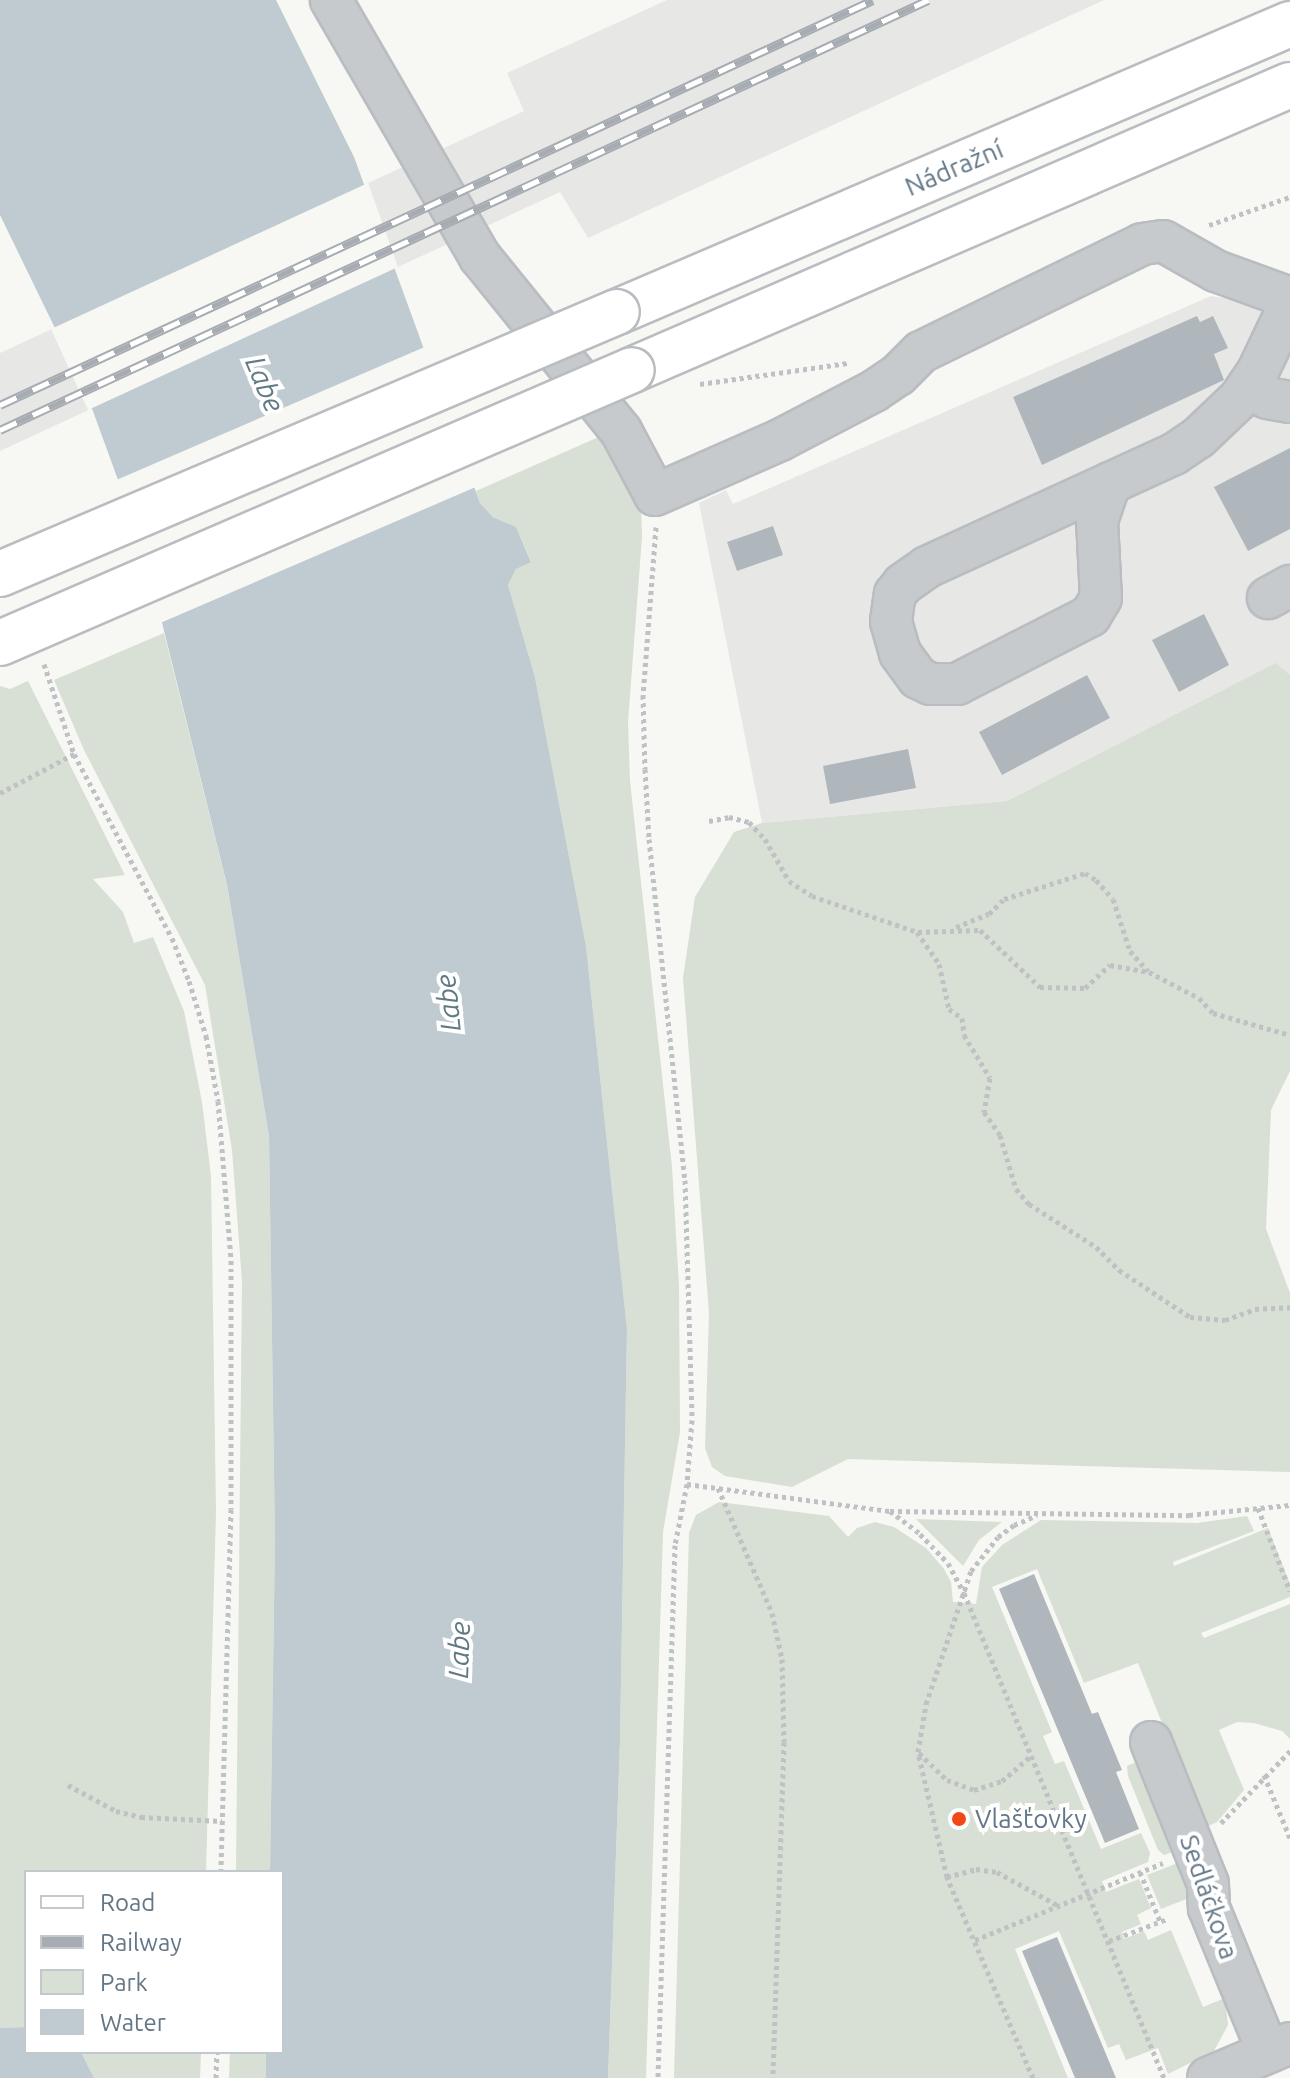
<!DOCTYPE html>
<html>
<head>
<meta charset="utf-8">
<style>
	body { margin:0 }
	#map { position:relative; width:1290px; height:2078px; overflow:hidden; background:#f7f7f3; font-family:Ubuntu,sans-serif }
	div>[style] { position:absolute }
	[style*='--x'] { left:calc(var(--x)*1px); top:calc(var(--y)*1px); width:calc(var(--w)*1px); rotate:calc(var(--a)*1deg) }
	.built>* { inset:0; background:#e7e8e6 }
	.green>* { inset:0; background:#d8dfd4 }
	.water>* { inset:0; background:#bfcbd0 }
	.pier>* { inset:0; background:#f7f7f3 }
	.building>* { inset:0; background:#afb7bd }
	.path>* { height:5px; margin-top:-2.5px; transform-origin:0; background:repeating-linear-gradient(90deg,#bfc2c4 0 4px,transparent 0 8px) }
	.roads { filter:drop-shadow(2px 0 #b9bdc1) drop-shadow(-2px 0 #b9bdc1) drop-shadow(0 2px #b9bdc1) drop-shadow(0 -2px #b9bdc1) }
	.minor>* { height:40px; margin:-20px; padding:0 20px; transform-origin:20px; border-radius:20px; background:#c6cacd }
	.major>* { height:44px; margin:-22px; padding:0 22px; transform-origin:22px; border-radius:22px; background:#fff }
	.rail>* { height:9px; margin-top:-4.5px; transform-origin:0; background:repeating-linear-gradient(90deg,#fff 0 18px,#a6acb2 0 36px); box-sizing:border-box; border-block:2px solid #a6acb2 }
	.bridges { filter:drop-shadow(2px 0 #b9bdc1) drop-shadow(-2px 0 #b9bdc1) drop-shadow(0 2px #b9bdc1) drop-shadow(0 -2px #b9bdc1) }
	.major-bridge>* { height:44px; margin:-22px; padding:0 22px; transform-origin:22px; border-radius:22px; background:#fff }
	.dots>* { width:22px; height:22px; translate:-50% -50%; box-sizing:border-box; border:4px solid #fff; border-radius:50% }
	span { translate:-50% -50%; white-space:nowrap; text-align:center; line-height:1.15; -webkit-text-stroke:8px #fff; paint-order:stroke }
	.street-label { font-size:26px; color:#637787 }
	.poi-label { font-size:26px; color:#637787 }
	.left { translate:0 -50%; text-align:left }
	.water-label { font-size:28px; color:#5f7a83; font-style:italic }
	.legend { position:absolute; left:24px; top:1870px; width:260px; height:184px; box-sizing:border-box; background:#fff; border:2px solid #c1c9cf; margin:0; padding:10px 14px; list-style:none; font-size:24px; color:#637787 }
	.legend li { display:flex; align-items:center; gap:16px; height:40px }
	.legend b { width:40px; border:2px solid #c1c9cf }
</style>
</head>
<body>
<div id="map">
	<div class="built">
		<div style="clip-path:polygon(667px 0,1104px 0,588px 238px,560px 192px,0 451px,0 353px,524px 111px,507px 73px)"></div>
		<div style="clip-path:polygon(1211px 296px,1271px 306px,1290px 314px,1290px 675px,1276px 664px,1007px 801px,762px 823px,699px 503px,726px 490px,733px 504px)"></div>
	</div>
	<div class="green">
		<div style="clip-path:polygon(610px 432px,641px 509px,642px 537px,628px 722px,630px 781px,672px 1167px,679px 1286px,680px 1432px,663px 1532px,646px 2078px,608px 2078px,620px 1741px,627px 1329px,586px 946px,535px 677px,508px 585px,516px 569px,531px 561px,516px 527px,493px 517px,480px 503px,476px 491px)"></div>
		<div style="clip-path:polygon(164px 633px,227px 886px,269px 1136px,275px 1540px,270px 1872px,236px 1872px,242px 1281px,232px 1150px,205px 985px,84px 750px,54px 680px)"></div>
		<div style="clip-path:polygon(1276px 663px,1290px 675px,1290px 1071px,1271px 1110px,1266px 1229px,1290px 1293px,1290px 1472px,848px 1459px,792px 1487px,725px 1476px,712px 1467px,705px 1448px,709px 1313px,683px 978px,695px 897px,734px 832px,762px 823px,1007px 801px)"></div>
		<div style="clip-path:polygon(28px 681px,125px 875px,93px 879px,123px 912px,134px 943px,153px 937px,184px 1011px,202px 1102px,211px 1176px,216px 1512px,206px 1872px,26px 1872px,26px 2027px,0 2028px,0 686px,10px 689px)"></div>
		<div style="clip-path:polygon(719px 1502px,829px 1516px,848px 1537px,857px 1528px,875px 1522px,894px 1527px,926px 1548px,944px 1569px,951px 1582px,953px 1602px,976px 1604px,982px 1567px,1002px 1545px,1041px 1520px,1197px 1523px,1247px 1516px,1254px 1531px,1173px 1562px,1174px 1566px,1268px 1528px,1290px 1584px,1290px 1597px,1201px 1633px,1204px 1638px,1290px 1604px,1290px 1739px,1282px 1731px,1254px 1723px,1237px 1722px,1219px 1730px,1244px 1790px,1217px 1822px,1204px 1828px,1138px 1663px,1084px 1683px,1037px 1569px,992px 1587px,1052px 1732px,1043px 1736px,1055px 1764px,1064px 1761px,1101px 1849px,1141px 1833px,1150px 1853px,1148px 1862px,1102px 1881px,1106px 1892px,1139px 1879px,1151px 1908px,1137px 1915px,1141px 1924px,1122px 1932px,1124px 1939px,1144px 1931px,1148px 1940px,1171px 1930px,1203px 2007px,1225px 1998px,1228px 2025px,1214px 2051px,1168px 2074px,1158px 2048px,1126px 2060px,1119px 2044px,1108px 2048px,1059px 1931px,1015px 1949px,1068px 2078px,674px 2078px,689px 1533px,696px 1515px)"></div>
		<div style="clip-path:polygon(916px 1519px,1002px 1522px,979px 1540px,963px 1566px)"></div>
		<div style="clip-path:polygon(1143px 1759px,1177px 1850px,1164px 1855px,1158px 1850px,1128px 1776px,1127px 1766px)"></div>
		<div style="clip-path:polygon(1183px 1861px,1199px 1894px,1161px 1909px,1147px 1875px)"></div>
		<div style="clip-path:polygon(81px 2052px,201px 2052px,200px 2078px,94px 2078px)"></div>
		<div style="clip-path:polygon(230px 2052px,266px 2052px,266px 2078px,229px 2078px)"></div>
	</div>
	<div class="water">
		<div style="clip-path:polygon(0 0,276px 0,354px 157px,480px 503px,493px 517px,516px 527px,531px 562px,516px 569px,508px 585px,535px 677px,586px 946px,627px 1329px,620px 1741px,608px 2078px,266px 2078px,266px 2052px,282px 2052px,282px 1872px,270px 1872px,275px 1540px,269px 1136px,227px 885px,145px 554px,86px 392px,0 215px)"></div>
		<div style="clip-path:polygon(26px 2027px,26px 2052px,81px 2052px,94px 2078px,0 2078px,0 2028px)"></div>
	</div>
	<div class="pier">
		<div style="clip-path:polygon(368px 183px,398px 267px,88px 410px,51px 329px)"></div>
		<div style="clip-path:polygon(427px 346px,478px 486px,158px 624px,141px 555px,114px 481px)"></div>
	</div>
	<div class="building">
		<div style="clip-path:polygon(1197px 316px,1200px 322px,1213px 316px,1228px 348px,1214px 354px,1224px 380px,1042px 465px,1013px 397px)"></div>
		<div style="clip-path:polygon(1290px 448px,1290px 529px,1248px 551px,1214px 487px)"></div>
		<div style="clip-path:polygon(773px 526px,783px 555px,737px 571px,727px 542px)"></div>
		<div style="clip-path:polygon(1204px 614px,1229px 665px,1179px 692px,1152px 640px)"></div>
		<div style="clip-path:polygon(1087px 675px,1110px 718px,1002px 775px,979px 732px)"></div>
		<div style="clip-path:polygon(908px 749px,916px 788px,830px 804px,823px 766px)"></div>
		<div style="clip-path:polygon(1034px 1574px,1092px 1714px,1098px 1712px,1122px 1770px,1116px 1772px,1139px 1829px,1105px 1843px,999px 1589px)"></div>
		<div style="clip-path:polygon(1057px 1937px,1116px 2078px,1075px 2078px,1022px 1951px)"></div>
	</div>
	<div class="path">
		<div style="--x:1209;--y:225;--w:86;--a:-19.1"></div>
		<div style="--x:700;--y:384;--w:149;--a:-8.1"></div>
		<div style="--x:656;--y:527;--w:169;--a:94.4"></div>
		<div style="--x:643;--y:695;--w:74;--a:88.5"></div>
		<div style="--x:645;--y:769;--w:70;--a:86.7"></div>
		<div style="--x:649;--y:839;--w:343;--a:84"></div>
		<div style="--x:685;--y:1180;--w:240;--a:88.3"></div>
		<div style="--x:692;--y:1420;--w:64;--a:94.5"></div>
		<div style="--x:687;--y:1484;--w:62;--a:101.1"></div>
		<div style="--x:675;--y:1545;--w:533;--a:91.83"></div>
		<div style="--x:44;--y:664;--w:95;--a:71.6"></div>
		<div style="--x:74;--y:754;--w:208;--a:62"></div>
		<div style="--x:172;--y:938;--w:46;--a:68.4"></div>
		<div style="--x:189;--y:981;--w:58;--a:72.8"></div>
		<div style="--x:206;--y:1036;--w:66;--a:79.5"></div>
		<div style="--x:218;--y:1101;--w:160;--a:85.3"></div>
		<div style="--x:231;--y:1260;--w:249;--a:90"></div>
		<div style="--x:231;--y:1509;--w:363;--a:91.6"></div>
		<div style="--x:0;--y:793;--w:84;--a:-27.8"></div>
		<div style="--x:709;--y:821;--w:20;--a:-11"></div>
		<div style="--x:729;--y:817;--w:21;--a:14"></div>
		<div style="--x:749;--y:822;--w:23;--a:47"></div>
		<div style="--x:765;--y:839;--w:48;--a:60.3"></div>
		<div style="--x:789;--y:881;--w:27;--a:33"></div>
		<div style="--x:812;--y:896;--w:111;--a:18.9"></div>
		<div style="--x:917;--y:932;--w:39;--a:55"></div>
		<div style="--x:939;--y:964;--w:46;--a:77.5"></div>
		<div style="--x:949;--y:1009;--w:16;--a:35"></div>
		<div style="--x:962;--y:1018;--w:17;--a:83"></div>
		<div style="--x:964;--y:1035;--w:50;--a:58.8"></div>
		<div style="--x:990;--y:1078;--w:35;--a:100"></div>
		<div style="--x:984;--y:1112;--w:28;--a:55"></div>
		<div style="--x:1000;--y:1135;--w:56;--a:73.5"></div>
		<div style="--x:1016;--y:1189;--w:20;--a:49"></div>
		<div style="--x:1029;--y:1204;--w:80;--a:32.7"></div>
		<div style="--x:1096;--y:1247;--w:33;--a:45"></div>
		<div style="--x:1119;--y:1270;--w:85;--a:33.5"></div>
		<div style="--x:1190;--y:1317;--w:35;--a:5"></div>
		<div style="--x:1225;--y:1320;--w:32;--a:-20"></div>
		<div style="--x:1255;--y:1309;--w:35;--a:-3"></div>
		<div style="--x:956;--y:927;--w:35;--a:-22"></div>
		<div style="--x:989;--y:914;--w:21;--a:-45"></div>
		<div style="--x:1004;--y:899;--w:85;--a:-17.8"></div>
		<div style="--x:1085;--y:873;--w:13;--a:32"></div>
		<div style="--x:1096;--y:880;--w:25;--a:48"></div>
		<div style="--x:1113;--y:899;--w:55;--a:71.9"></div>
		<div style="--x:1130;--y:951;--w:27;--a:48"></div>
		<div style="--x:918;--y:932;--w:62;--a:-1.8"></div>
		<div style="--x:980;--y:930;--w:83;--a:43.5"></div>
		<div style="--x:1040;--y:987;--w:45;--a:1.3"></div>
		<div style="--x:1085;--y:988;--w:34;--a:-43"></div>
		<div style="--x:1110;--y:965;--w:40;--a:10"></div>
		<div style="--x:1149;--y:972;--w:56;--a:27.5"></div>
		<div style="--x:1199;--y:998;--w:21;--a:47"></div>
		<div style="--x:1213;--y:1013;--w:80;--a:15.9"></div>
		<div style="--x:687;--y:1484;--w:205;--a:7.6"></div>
		<div style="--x:890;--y:1511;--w:299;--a:0.8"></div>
		<div style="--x:1189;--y:1515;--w:101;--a:-5.7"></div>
		<div style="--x:718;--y:1488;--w:136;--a:66.6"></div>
		<div style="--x:772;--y:1613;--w:47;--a:77.7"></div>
		<div style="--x:782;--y:1659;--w:83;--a:88.6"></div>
		<div style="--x:784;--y:1742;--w:336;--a:91.9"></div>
		<div style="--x:1258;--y:1508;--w:89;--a:68.9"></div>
		<div style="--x:890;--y:1511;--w:38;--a:37"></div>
		<div style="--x:920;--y:1534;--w:40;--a:46"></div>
		<div style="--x:948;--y:1563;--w:34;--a:62"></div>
		<div style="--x:964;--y:1593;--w:525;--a:67.59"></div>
		<div style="--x:919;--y:1753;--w:39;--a:44"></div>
		<div style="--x:947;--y:1780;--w:29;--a:20"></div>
		<div style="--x:974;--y:1790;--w:29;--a:-18"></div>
		<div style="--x:1002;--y:1781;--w:40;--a:-41"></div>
		<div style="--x:1264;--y:1775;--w:68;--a:67.6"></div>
		<div style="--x:68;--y:1785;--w:55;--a:28.4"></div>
		<div style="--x:116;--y:1811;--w:26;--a:13"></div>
		<div style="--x:141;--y:1817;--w:81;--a:2.8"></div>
		<div style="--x:1221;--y:1823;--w:100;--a:-46.2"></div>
		<div style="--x:1140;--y:1872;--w:53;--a:67.8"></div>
		<div style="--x:947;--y:1877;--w:30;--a:-15"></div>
		<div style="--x:976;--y:1869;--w:21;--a:8"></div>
		<div style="--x:997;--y:1872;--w:68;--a:28.8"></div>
		<div style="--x:975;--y:1940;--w:203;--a:-22.3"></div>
		<div style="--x:1109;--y:1941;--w:62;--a:-20.8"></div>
		<div style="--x:216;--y:2078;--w:26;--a:-88"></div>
		<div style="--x:1033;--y:2078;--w:219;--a:-113.2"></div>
		<div style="--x:947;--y:1877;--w:128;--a:-103.1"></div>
		<div style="--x:918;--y:1752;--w:49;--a:-80.5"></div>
		<div style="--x:926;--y:1704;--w:140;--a:-71.3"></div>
		<div style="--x:971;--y:1571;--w:43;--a:-51.5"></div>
		<div style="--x:998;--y:1537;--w:20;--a:-37"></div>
		<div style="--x:1014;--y:1525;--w:25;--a:-23"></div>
	</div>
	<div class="roads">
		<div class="minor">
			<div style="--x:331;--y:0;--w:297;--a:59.9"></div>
			<div style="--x:480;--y:257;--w:224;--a:51"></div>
			<div style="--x:621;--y:431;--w:72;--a:62"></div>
			<div style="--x:655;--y:495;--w:137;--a:-23.7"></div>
			<div style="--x:780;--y:440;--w:106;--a:-27.5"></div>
			<div style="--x:874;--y:391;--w:29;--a:-34"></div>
			<div style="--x:898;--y:375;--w:33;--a:-45"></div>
			<div style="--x:921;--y:352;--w:246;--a:-26"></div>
			<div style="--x:1142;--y:244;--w:21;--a:-8"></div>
			<div style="--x:1163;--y:241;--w:61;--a:29.5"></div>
			<div style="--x:1216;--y:271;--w:79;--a:20"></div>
			<div style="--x:1248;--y:386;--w:22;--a:32"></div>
			<div style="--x:1267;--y:398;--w:23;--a:10"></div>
			<div style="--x:1110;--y:483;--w:39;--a:109"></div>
			<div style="--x:1097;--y:520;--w:78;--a:87.1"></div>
			<div style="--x:1101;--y:598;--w:21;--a:121"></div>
			<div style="--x:1090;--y:616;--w:149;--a:152.9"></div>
			<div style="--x:957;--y:684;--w:26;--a:180"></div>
			<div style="--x:931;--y:684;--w:14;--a:-155"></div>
			<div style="--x:918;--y:678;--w:31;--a:-126"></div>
			<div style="--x:900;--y:653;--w:33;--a:-106"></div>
			<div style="--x:891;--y:621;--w:27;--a:-82"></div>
			<div style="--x:895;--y:594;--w:13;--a:-51"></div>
			<div style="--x:903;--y:584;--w:29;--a:-35"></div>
			<div style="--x:927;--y:567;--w:272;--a:-24.6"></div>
			<div style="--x:1174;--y:454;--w:29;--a:-34"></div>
			<div style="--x:1198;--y:438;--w:58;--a:-43.6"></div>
			<div style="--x:1240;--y:398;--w:32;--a:-56"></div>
			<div style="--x:1258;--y:371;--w:74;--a:-64.5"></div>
			<div style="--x:1268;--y:598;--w:25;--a:-29"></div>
			<div style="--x:1151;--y:1742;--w:153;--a:68.1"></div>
			<div style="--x:1208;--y:1884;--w:24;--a:88"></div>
			<div style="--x:1209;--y:1908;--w:156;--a:67.7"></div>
			<div style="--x:1208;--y:2078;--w:89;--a:-23.1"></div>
		</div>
		<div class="major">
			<div style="--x:617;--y:312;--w:732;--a:-23.17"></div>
			<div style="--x:632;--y:370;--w:717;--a:-23.42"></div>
		</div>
	</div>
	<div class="rail">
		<div style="--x:0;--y:405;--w:962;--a:-24.89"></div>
		<div style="--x:0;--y:430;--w:1023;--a:-24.86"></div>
	</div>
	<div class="bridges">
		<div class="major-bridge">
			<div style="--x:0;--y:574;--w:670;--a:-23.01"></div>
			<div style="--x:0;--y:643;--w:688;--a:-23.36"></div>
		</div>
	</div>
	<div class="dots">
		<div style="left:959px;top:1819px;background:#f24818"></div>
	</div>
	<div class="street-label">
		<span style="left:954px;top:168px;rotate:-23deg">Nádražní</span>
		<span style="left:1209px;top:1897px;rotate:71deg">Sedláčkova</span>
	</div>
	<div class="poi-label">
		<span class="left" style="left:975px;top:1819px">Vlašťovky</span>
	</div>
	<div class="water-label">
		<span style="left:265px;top:384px;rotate:67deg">Labe</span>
		<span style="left:448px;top:1003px;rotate:-96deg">Labe</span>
		<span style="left:459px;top:1650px;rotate:-88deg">Labe</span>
	</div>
	<ul class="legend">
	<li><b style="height:10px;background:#fff"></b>Road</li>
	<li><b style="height:10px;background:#a6acb2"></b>Railway</li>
	<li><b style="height:22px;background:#d8dfd4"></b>Park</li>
	<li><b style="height:22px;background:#bfcbd0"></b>Water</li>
	</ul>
</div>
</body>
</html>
